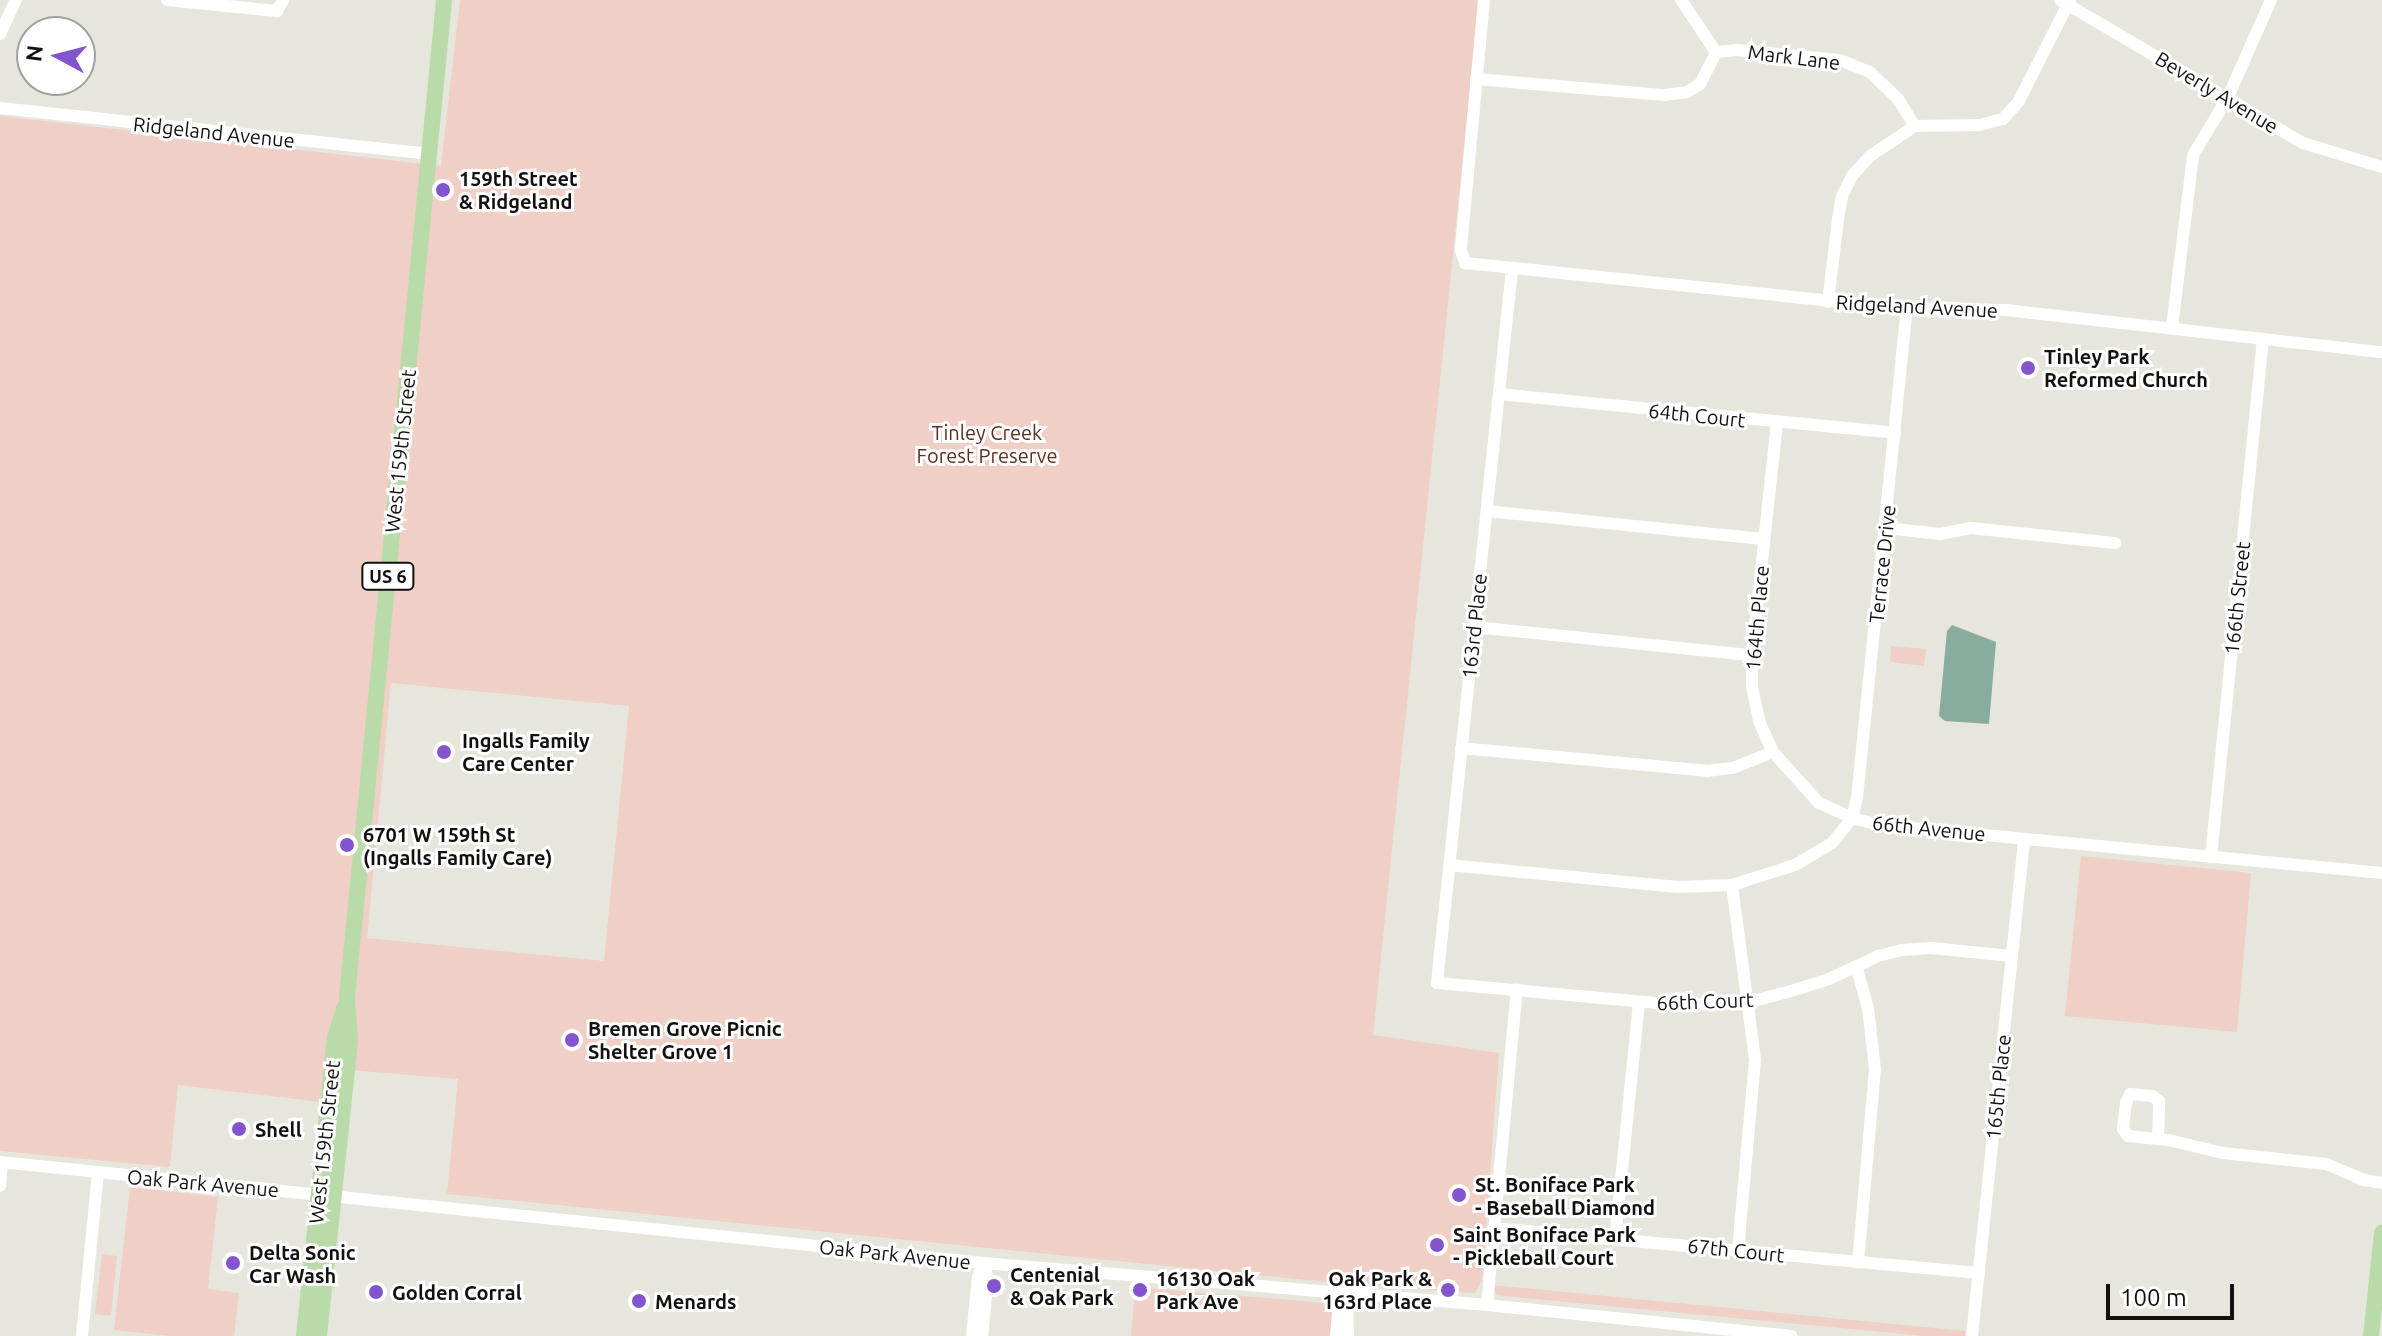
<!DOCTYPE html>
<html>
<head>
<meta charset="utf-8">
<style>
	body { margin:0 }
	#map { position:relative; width:2382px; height:1336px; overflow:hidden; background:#e7e6dd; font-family:Ubuntu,sans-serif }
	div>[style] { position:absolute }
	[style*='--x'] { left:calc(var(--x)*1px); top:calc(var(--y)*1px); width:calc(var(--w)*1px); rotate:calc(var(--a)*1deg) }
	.green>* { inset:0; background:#efcfc6 }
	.water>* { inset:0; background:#88ad9f }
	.minor>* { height:12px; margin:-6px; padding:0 6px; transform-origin:6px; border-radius:6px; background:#fff }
	.major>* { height:16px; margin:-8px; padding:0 8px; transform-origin:8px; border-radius:8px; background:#b9dbaa }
	.dots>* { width:22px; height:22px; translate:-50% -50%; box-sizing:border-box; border:4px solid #fff; border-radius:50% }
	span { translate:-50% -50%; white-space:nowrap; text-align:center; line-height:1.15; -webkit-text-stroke:6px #fff; paint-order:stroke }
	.shield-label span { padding:2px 6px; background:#fff; border:2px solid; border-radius:6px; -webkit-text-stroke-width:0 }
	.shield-label { font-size:18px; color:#12110f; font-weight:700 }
	.street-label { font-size:20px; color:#12110f }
	.poi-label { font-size:20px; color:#12110f; font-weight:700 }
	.left { translate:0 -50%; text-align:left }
	.right { translate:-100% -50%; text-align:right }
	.park-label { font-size:20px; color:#5d2d1f }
	.north { position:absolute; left:16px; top:16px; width:80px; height:80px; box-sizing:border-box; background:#fff; border:2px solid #a0a09f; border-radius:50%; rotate:277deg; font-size:22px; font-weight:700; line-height:32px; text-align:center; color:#12110f }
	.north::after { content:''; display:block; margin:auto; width:28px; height:36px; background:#8255ce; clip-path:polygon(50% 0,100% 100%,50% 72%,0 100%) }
	.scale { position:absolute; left:2106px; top:1284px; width:128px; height:36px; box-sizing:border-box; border:4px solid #12110f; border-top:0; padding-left:10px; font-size:24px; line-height:28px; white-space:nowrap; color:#12110f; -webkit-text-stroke:6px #fff; paint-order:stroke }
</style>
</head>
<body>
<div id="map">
	<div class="green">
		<div style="clip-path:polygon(evenodd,460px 0,1479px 0,1373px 1035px,1499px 1053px,1482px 1280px,1475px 1293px,1348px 1284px,447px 1194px,458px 1079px,326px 1068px,322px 1102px,178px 1085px,170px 1167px,0 1151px,0 116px,441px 166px,460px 0,391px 683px,629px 706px,604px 961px,367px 938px,391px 683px)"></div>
		<div style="clip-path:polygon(1891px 646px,1926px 649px,1924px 666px,1890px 662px)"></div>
		<div style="clip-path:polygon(2081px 856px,2251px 873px,2237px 1032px,2065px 1016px)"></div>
		<div style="clip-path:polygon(130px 1187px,218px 1197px,208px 1289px,239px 1293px,234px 1336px,170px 1336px,114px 1330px)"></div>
		<div style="clip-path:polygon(102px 1254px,117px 1256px,111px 1316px,95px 1314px)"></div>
		<div style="clip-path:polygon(1492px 1285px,1966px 1331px,1965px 1336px,1925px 1336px,1503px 1296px,1497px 1295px)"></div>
		<div style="clip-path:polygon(1135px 1287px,1325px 1303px,1333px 1310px,1331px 1336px,1131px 1336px)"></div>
	</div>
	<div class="water">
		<div style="clip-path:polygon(1952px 625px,1996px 642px,1989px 724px,1945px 721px,1939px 716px,1947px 631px)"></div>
	</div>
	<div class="minor">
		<div style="--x:167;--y:0;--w:111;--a:5.7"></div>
		<div style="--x:277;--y:11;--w:13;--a:-61"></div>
		<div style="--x:1484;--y:0;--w:251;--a:95.3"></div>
		<div style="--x:1461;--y:250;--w:14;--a:73"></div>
		<div style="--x:1465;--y:263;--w:444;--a:5.9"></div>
		<div style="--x:1907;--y:309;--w:98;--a:0.6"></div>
		<div style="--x:2005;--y:310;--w:379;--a:6.4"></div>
		<div style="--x:1681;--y:0;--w:63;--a:56.1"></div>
		<div style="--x:2060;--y:0;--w:282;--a:30.5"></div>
		<div style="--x:2303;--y:143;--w:83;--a:16.9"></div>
		<div style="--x:0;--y:34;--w:38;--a:-65"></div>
		<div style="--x:1476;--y:79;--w:189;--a:4.9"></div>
		<div style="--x:1664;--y:95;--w:23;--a:-7"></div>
		<div style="--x:1687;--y:92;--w:15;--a:-32"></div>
		<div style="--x:1700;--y:84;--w:36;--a:-63"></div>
		<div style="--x:1716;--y:52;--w:22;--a:-5"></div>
		<div style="--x:1738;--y:50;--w:102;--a:5.6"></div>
		<div style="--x:1840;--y:60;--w:32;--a:22"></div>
		<div style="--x:1870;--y:72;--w:39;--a:44"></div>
		<div style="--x:1898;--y:99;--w:32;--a:58"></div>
		<div style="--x:0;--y:108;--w:431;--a:6.1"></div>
		<div style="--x:1512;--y:269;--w:718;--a:96"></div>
		<div style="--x:1437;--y:983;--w:245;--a:5.2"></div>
		<div style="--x:1681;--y:1005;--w:36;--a:-2"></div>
		<div style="--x:1717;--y:1004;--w:32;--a:-4"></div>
		<div style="--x:1749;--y:1002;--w:40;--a:-14.4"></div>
		<div style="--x:1788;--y:992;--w:43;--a:-17.6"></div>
		<div style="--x:1829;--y:979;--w:54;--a:-25.1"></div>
		<div style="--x:1878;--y:956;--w:25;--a:-14"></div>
		<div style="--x:1902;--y:950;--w:29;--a:-4"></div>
		<div style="--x:1931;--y:948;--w:81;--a:5.6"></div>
		<div style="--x:1828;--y:302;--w:84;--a:-83.1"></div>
		<div style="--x:1838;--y:219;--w:23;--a:-80"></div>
		<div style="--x:1842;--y:196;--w:22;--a:-63"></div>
		<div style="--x:1852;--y:176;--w:27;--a:-48"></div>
		<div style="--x:1870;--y:156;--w:54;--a:-33.7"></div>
		<div style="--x:1915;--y:126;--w:65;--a:-0.9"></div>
		<div style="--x:1980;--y:125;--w:24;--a:-15"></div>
		<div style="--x:2003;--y:119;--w:24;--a:-48"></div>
		<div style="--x:2019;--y:101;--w:113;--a:-63.2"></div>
		<div style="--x:2172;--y:327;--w:173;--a:-83"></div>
		<div style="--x:2193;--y:155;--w:68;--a:-58.9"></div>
		<div style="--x:2228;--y:97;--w:106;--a:-66.1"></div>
		<div style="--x:1499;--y:394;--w:398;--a:5.6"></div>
		<div style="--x:1777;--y:423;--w:233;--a:96.2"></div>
		<div style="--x:1752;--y:655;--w:32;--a:90"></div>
		<div style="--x:1752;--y:687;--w:35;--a:78"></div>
		<div style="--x:1759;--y:721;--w:34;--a:66"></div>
		<div style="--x:1773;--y:752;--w:69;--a:48"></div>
		<div style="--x:1819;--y:803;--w:36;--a:24"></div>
		<div style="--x:1852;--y:818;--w:21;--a:-76"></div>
		<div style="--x:1857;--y:798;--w:492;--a:-84.2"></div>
		<div style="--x:1487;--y:511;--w:278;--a:5.8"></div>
		<div style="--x:1886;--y:528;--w:54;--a:6.3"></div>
		<div style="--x:1940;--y:534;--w:31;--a:-11"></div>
		<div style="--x:1970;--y:528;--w:146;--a:5.9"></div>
		<div style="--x:1474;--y:627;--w:279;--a:5.8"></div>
		<div style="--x:1461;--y:748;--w:247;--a:5.3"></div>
		<div style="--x:1707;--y:771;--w:26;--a:-7"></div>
		<div style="--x:1733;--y:768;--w:43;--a:-21.8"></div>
		<div style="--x:2211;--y:857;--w:521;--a:-84.27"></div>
		<div style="--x:1449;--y:865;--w:230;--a:5.5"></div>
		<div style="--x:1678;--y:887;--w:54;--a:-2.1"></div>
		<div style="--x:1732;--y:885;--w:66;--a:-17.6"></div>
		<div style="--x:1795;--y:865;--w:43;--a:-30.7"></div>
		<div style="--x:1832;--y:843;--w:32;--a:-51"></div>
		<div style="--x:1852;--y:818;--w:29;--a:14"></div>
		<div style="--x:1880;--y:825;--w:504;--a:5.46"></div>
		<div style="--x:1732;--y:885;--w:177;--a:82.5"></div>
		<div style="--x:1755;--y:1060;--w:191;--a:95.1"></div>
		<div style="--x:1856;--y:966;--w:44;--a:74.1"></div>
		<div style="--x:1868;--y:1008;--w:61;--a:83.5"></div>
		<div style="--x:1875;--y:1069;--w:194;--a:95"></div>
		<div style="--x:2158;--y:1138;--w:37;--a:-88"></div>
		<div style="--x:2159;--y:1101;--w:9;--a:-144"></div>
		<div style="--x:2152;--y:1096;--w:22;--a:-175"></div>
		<div style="--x:2130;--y:1094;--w:10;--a:114"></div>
		<div style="--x:2126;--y:1103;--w:26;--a:97"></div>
		<div style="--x:2123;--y:1129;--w:9;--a:54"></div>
		<div style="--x:2128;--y:1136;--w:40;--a:5.7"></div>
		<div style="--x:2168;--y:1140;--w:57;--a:13.3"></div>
		<div style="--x:2223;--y:1153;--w:104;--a:6.1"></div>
		<div style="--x:2326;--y:1164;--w:41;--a:22.8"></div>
		<div style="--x:2364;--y:1180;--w:18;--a:9"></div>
		<div style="--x:0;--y:1162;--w:988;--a:5.87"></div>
		<div style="--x:983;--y:1263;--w:506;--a:4.76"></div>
		<div style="--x:1487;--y:1305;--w:306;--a:5.8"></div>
		<div style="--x:0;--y:1186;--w:23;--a:-85"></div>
		<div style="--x:1493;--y:1228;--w:488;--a:5.3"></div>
		<div style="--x:1615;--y:1239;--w:238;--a:-84.2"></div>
		<div style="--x:1347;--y:1296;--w:40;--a:88.6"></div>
		<div style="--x:1487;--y:1305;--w:317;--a:-84.6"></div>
		<div style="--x:82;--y:1336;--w:165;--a:-84.4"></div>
		<div style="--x:972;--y:1336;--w:59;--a:-84.2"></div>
		<div style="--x:978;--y:1277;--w:15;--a:-70"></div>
		<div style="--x:982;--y:1336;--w:58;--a:-84.1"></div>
		<div style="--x:988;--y:1278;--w:16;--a:-108"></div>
		<div style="--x:1336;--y:1336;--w:21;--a:-85"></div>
		<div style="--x:1338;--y:1315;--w:23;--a:-70"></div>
		<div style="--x:1972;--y:1336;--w:500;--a:-84"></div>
	</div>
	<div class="major">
		<div style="--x:304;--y:1336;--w:300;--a:-84.1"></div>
		<div style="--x:335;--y:1038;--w:31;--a:-73"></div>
		<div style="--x:319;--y:1336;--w:297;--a:-84"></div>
		<div style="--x:350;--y:1041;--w:44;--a:-93.9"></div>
		<div style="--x:347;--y:997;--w:1002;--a:-84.44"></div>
		<div style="--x:2371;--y:1336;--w:104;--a:-83.9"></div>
	</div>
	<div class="dots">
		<div style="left:443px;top:190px;background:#8255ce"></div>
		<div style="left:2028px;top:368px;background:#8255ce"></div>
		<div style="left:444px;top:752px;background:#8255ce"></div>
		<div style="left:347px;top:845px;background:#8255ce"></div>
		<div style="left:572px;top:1040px;background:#8255ce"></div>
		<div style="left:239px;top:1129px;background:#8255ce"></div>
		<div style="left:1459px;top:1195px;background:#8255ce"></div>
		<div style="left:1437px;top:1245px;background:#8255ce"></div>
		<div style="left:233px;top:1263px;background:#8255ce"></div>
		<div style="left:994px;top:1286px;background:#8255ce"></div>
		<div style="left:1140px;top:1290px;background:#8255ce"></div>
		<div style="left:1448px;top:1290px;background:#8255ce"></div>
		<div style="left:376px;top:1292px;background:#8255ce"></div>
		<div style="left:639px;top:1301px;background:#8255ce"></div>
	</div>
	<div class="shield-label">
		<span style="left:388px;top:576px">US 6</span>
	</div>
	<div class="street-label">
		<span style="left:1794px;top:57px;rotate:7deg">Mark Lane</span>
		<span style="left:2217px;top:92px;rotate:31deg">Beverly Avenue</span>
		<span style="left:214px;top:132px;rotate:6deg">Ridgeland Avenue</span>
		<span style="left:1917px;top:306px;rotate:3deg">Ridgeland Avenue</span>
		<span style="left:1697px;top:415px;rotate:6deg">64th Court</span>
		<span style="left:400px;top:451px;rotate:-84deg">West 159th Street</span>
		<span style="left:1882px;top:564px;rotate:-84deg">Terrace Drive</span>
		<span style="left:2237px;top:598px;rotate:-84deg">166th Street</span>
		<span style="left:1757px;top:618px;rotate:-85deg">164th Place</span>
		<span style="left:1474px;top:626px;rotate:-84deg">163rd Place</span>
		<span style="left:1929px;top:828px;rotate:6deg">66th Avenue</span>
		<span style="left:1705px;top:1001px;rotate:-2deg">66th Court</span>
		<span style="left:1998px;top:1087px;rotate:-84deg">165th Place</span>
		<span style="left:324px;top:1142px;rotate:-84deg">West 159th Street</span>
		<span style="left:203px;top:1183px;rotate:5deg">Oak Park Avenue</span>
		<span style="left:1736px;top:1250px;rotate:6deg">67th Court</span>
		<span style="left:895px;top:1254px;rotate:6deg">Oak Park Avenue</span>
	</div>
	<div class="poi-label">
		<span class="left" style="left:459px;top:190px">159th Street<br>&amp; Ridgeland</span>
		<span class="left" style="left:2044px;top:368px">Tinley Park<br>Reformed Church</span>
		<span class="left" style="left:462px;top:752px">Ingalls Family<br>Care Center</span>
		<span class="left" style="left:363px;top:846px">6701 W 159th St<br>(Ingalls Family Care)</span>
		<span class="left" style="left:588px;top:1040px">Bremen Grove Picnic<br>Shelter Grove 1</span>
		<span class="left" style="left:255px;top:1129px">Shell</span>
		<span class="left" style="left:1475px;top:1196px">St. Boniface Park<br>- Baseball Diamond</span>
		<span class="left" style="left:1453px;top:1246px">Saint Boniface Park<br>- Pickleball Court</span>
		<span class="left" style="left:249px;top:1264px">Delta Sonic<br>Car Wash</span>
		<span class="left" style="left:1010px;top:1286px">Centenial<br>&amp; Oak Park</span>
		<span class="left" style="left:1156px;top:1290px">16130 Oak<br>Park Ave</span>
		<span class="right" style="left:1432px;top:1290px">Oak Park &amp;<br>163rd Place</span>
		<span class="left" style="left:392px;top:1292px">Golden Corral</span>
		<span class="left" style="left:655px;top:1301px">Menards</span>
	</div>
	<div class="park-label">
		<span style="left:987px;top:444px">Tinley Creek<br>Forest Preserve</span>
	</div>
	<div class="north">N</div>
	<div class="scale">100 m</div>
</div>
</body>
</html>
